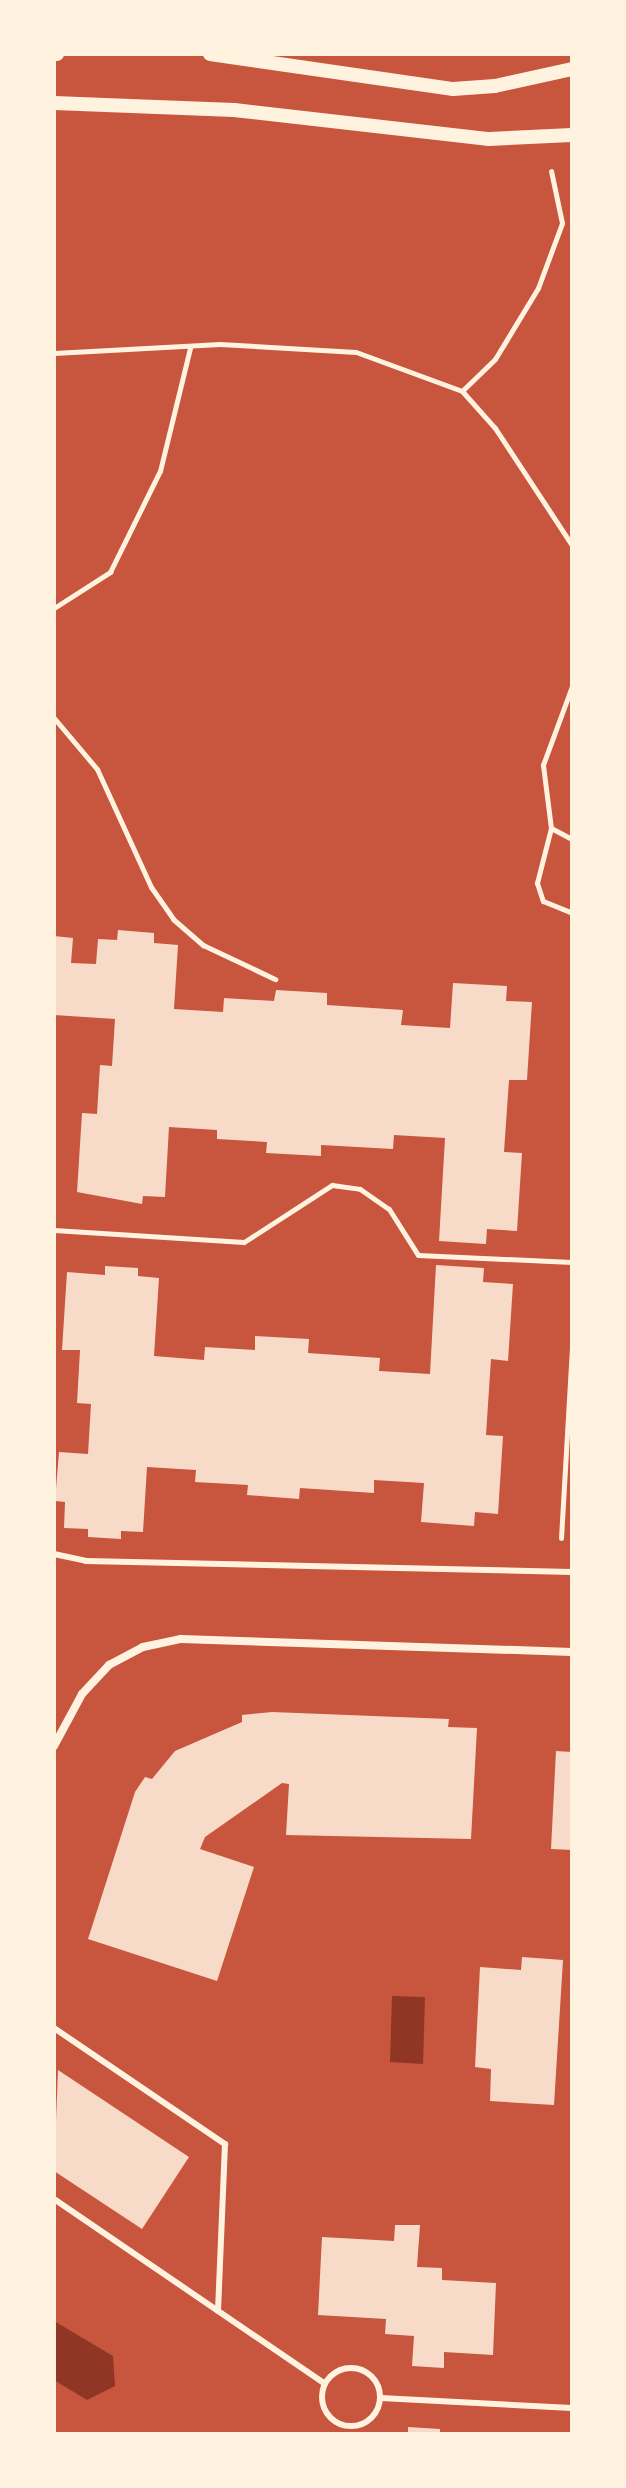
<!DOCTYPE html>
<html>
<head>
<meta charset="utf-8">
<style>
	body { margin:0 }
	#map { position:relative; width:626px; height:2488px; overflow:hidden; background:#c8553d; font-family:Bitter,serif }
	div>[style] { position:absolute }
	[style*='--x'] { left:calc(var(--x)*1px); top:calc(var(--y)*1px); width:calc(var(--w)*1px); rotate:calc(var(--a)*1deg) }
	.water>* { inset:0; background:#8f3625 }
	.building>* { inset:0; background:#f7dbc8 }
	.path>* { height:5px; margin:-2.5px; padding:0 2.5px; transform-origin:2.5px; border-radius:2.5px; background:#fff3e0 }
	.service>* { height:6px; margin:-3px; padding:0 3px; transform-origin:3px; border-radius:3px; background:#fff3e0 }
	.service>.ring { margin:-3px; padding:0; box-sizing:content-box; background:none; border:6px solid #fff3e0; border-radius:50% }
	.minor>* { height:8px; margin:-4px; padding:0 4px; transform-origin:4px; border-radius:4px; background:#fff3e0 }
	.tertiary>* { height:14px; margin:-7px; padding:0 7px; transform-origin:7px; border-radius:7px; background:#fff3e0 }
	span { translate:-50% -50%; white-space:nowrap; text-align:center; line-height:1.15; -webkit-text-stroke:6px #fff3e0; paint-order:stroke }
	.frame { position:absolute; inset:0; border:56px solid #fff3e0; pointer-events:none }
</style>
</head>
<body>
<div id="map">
	<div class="water">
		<div style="clip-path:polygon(392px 1996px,425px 1997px,423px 2064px,390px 2062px)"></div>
		<div style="clip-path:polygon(54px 2321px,113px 2356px,115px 2386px,87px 2400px,54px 2380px)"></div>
	</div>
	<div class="building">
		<div style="clip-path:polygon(118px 930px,154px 933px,154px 943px,178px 945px,174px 1009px,223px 1012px,224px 998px,274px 1001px,276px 990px,327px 993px,327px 1005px,403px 1010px,401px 1025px,450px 1028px,453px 983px,507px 986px,506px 1001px,532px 1002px,527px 1080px,509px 1080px,504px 1152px,522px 1153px,517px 1231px,487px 1229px,486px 1244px,439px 1241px,445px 1138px,394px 1135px,393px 1149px,321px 1145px,321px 1156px,266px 1153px,267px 1142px,217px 1139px,217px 1130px,169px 1127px,165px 1197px,143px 1196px,142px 1204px,77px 1192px,82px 1113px,97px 1114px,100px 1065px,112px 1066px,115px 1019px,54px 1015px,54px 936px,73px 938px,71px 963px,96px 964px,98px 939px,117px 940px)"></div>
		<div style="clip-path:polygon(436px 1265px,484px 1268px,483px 1282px,513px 1284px,508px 1361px,491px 1359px,486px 1435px,503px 1436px,498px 1514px,475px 1512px,474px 1526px,421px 1522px,424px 1483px,374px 1480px,374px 1493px,300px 1488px,299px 1499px,247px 1495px,248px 1485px,195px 1482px,196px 1470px,147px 1467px,143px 1532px,121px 1531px,121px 1539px,88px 1537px,88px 1529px,64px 1528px,65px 1502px,55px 1501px,59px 1452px,88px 1454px,91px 1404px,77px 1403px,80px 1350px,62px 1350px,67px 1272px,105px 1275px,105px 1266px,138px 1268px,138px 1276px,159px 1278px,154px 1356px,204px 1360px,205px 1347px,255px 1350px,255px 1336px,309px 1339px,308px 1353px,380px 1358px,379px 1371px,430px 1374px)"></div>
		<div style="clip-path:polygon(272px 1712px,449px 1719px,448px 1727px,477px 1728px,471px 1839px,286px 1835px,289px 1784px,282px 1783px,205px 1837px,200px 1849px,254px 1867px,217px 1981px,88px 1939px,135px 1792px,145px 1777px,152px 1779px,175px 1751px,242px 1722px,242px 1715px)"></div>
		<div style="clip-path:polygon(556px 1751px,572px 1752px,572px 1850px,551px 1849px)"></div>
		<div style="clip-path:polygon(522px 1957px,563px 1960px,554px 2105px,490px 2101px,491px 2069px,475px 2067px,480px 1967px,521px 1970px)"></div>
		<div style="clip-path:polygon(58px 2070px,189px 2157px,142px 2229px,54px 2171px)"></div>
		<div style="clip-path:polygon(395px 2225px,420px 2225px,417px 2267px,442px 2268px,442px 2280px,496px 2283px,493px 2355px,444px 2352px,444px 2368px,412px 2366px,414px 2336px,385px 2334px,386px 2319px,318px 2315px,322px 2237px,394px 2241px)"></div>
		<div style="clip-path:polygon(408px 2427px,440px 2429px,440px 2434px,408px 2434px)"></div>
	</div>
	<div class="path">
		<div style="--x:54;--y:353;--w:166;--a:-3.1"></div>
		<div style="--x:220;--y:344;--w:136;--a:3.4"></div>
		<div style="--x:356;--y:352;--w:113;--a:20.2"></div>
		<div style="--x:462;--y:391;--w:50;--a:48.3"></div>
		<div style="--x:495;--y:428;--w:140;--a:56.7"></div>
		<div style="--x:462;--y:391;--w:46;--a:-44.1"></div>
		<div style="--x:495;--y:359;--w:83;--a:-58.8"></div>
		<div style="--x:538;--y:288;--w:69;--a:-69.7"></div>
		<div style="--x:562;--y:223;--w:53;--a:-101.9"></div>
		<div style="--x:54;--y:608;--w:67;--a:-32.7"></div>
		<div style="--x:110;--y:572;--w:113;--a:-63.7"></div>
		<div style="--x:160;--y:471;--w:127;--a:-76.3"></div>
		<div style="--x:572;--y:686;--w:84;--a:110.2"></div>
		<div style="--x:543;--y:765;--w:64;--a:82.8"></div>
		<div style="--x:551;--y:828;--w:57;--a:104.3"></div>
		<div style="--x:537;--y:883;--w:19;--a:72"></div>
		<div style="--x:543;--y:901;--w:31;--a:22"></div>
		<div style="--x:54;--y:718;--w:67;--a:49.9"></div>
		<div style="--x:97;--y:769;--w:130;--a:65.4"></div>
		<div style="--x:151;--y:887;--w:39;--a:55"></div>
		<div style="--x:173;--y:919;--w:40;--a:41"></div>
		<div style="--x:203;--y:945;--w:80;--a:25.3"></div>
		<div style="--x:551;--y:828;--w:24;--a:28"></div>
		<div style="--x:54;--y:1230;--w:190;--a:3.6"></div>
		<div style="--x:244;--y:1242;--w:105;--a:-32.9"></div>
		<div style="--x:332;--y:1185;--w:28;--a:8"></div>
		<div style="--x:360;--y:1189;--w:35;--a:35"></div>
		<div style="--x:389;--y:1209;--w:54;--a:57.8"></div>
		<div style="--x:418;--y:1255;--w:154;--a:2.6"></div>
		<div style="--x:561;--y:1538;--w:192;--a:-86.7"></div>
	</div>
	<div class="service">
		<div style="--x:54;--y:1554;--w:33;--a:12"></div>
		<div style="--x:86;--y:1561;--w:486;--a:1.3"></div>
		<div style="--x:54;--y:2028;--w:207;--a:34.2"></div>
		<div style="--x:225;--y:2144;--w:167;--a:92.4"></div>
		<div style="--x:54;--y:2199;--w:328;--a:34.3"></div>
		<div class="ring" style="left:322px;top:2368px;width:52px;height:52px"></div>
		<div style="--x:381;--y:2398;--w:191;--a:3"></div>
	</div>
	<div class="minor">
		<div style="--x:54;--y:1746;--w:59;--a:-61.7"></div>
		<div style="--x:82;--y:1694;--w:40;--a:-47"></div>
		<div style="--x:109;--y:1665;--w:38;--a:-28"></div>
		<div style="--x:143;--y:1647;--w:39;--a:-12"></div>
		<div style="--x:181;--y:1639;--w:391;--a:1.9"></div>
	</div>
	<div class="tertiary">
		<div style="--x:54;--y:54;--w:3;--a:0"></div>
		<div style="--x:210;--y:54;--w:246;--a:8.2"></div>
		<div style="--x:453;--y:89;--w:42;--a:-4.1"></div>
		<div style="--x:495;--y:86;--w:79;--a:-12.4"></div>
		<div style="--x:54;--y:103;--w:180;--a:2.2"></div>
		<div style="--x:234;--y:110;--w:257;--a:6.5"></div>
		<div style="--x:489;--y:139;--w:83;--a:-2.8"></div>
	</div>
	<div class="frame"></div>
</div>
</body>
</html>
